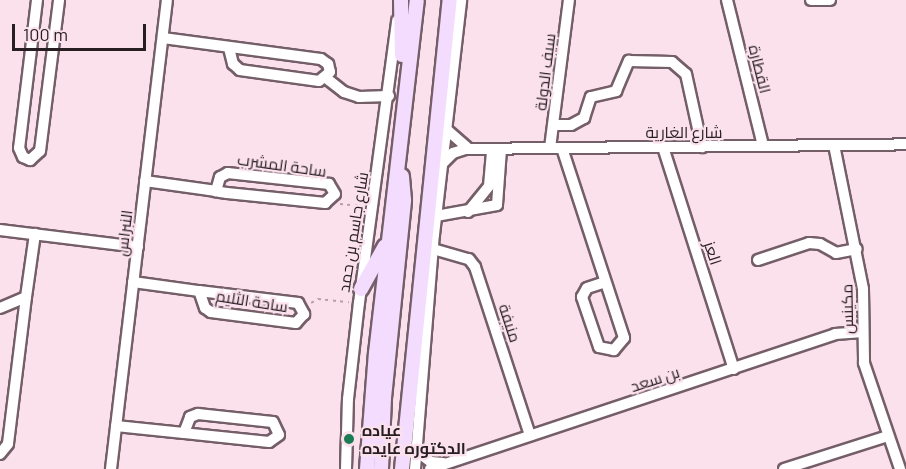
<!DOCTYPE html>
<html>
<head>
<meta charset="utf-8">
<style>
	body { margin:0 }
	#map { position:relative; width:906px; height:469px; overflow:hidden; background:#fbe1ec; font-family:Barlow,Cairo,sans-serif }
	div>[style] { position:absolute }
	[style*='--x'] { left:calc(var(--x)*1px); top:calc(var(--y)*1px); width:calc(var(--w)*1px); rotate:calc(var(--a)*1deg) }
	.path>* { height:1.5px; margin-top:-0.75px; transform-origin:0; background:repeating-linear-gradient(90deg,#b5a0a9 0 3px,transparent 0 7.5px) }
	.roads { filter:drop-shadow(2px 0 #745e68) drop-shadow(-2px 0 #745e68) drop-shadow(0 2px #745e68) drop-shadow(0 -2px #745e68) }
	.minor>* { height:10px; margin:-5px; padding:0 5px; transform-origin:5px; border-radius:5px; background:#fff }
	.major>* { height:14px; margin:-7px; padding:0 7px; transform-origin:7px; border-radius:7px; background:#f4dcff }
	.dots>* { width:16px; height:16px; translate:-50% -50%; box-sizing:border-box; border:3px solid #fbe1ec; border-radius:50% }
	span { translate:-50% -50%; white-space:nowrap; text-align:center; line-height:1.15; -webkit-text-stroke:4.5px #fbe1ec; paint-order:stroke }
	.street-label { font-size:16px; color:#271e22 }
	.poi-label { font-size:16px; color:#271e22; font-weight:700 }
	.left { translate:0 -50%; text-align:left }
	.scale { position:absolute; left:12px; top:24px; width:134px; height:27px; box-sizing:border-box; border:3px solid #271e22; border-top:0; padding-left:8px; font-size:18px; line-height:21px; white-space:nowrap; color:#271e22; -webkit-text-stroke:4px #fbe1ec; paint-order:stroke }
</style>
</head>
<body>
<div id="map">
	<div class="path">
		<div style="--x:340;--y:204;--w:22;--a:5"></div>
		<div style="--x:311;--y:303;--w:8;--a:-30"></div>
		<div style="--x:318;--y:299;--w:31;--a:6"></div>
	</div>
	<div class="roads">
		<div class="minor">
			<div style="--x:37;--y:0;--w:149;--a:96.9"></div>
			<div style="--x:19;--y:148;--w:10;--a:66"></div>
			<div style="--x:23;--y:157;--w:8;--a:23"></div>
			<div style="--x:30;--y:160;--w:13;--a:-42"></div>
			<div style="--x:40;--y:151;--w:152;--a:-82.8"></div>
			<div style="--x:727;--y:0;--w:150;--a:76.1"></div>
			<div style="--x:811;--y:0;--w:19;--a:0"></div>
			<div style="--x:163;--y:38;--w:159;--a:7.6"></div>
			<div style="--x:321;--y:59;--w:9;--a:36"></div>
			<div style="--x:328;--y:64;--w:8;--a:76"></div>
			<div style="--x:330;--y:72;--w:14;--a:141"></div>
			<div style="--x:319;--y:81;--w:80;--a:-172.1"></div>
			<div style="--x:240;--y:70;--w:9;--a:-139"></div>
			<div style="--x:233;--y:64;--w:16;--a:-104"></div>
			<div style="--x:326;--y:78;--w:23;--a:38"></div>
			<div style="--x:344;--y:92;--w:16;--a:18"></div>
			<div style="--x:359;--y:97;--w:30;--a:-2"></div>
			<div style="--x:553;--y:125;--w:18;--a:0"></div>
			<div style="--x:571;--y:125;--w:15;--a:-28"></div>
			<div style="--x:584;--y:118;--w:22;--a:-72"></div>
			<div style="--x:591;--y:97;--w:26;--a:-13"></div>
			<div style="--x:616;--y:91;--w:33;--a:-67"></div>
			<div style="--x:629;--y:61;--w:43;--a:1.3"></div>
			<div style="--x:672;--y:62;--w:18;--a:41"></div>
			<div style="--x:686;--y:74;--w:75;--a:77.6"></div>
			<div style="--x:446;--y:129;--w:30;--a:41"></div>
			<div style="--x:834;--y:145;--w:147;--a:78.6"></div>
			<div style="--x:863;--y:289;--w:74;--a:89.2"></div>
			<div style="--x:864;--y:363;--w:112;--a:71.2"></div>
			<div style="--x:663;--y:147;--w:233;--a:72.3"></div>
			<div style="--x:550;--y:148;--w:149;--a:-82.7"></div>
			<div style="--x:562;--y:148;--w:200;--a:71.9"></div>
			<div style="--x:624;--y:338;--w:16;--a:130"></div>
			<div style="--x:614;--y:350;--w:15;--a:-169"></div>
			<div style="--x:599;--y:347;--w:53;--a:-108.8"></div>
			<div style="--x:582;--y:297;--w:10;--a:-61"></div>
			<div style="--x:587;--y:288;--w:19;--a:-18"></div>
			<div style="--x:442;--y:164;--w:16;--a:-45"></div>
			<div style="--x:453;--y:153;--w:13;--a:-18"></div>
			<div style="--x:465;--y:149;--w:441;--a:-0.6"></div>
			<div style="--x:145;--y:181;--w:65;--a:8"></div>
			<div style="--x:209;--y:190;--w:7;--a:8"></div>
			<div style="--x:216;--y:191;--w:4;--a:14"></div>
			<div style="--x:220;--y:192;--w:7;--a:8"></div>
			<div style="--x:227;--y:193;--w:99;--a:5.8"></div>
			<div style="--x:325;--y:203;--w:13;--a:-42"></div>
			<div style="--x:335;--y:194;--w:12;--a:-121"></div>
			<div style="--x:329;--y:184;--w:102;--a:-173.8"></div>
			<div style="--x:228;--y:173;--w:9;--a:153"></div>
			<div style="--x:220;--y:177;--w:15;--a:106"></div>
			<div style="--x:468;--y:212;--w:33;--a:-51"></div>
			<div style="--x:489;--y:186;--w:37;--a:-85"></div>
			<div style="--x:436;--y:216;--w:62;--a:-10.2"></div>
			<div style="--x:497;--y:205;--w:56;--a:-85.9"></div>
			<div style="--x:0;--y:230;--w:139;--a:7"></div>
			<div style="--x:433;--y:249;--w:37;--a:16"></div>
			<div style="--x:469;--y:259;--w:10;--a:53"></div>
			<div style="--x:475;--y:267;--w:177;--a:71.9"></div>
			<div style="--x:758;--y:260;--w:54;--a:-18.4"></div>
			<div style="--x:809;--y:243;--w:11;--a:5"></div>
			<div style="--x:820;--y:244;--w:18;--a:29"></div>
			<div style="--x:836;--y:253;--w:21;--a:-11"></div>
			<div style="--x:133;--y:282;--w:67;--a:7.8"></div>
			<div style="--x:199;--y:291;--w:100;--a:6.9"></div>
			<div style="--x:298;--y:303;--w:13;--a:61"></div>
			<div style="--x:304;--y:314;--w:12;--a:132"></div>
			<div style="--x:296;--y:323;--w:86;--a:-172.6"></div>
			<div style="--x:211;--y:312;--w:7;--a:-146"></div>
			<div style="--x:205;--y:308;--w:18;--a:-109"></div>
			<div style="--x:26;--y:297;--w:64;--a:-81.9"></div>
			<div style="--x:0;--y:308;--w:28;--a:-23"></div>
			<div style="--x:26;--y:297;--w:148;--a:97"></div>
			<div style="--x:8;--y:444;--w:13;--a:129"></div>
			<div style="--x:198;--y:414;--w:75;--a:6.1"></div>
			<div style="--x:273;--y:422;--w:14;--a:65"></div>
			<div style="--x:279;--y:435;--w:12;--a:145"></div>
			<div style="--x:269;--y:442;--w:85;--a:-174"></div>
			<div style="--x:184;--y:433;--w:17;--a:-69"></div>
			<div style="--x:190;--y:417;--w:9;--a:-21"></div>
			<div style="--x:116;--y:426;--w:68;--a:5.9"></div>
			<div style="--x:415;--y:450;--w:20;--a:37"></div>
			<div style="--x:431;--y:462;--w:12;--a:5"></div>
			<div style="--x:111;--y:469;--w:472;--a:-83.2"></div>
			<div style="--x:346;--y:469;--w:70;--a:-88.4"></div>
			<div style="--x:348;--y:399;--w:97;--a:-83.5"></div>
			<div style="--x:359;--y:303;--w:285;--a:-82.3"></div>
			<div style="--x:415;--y:469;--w:235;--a:-85.4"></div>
			<div style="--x:434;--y:235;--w:237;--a:-83.4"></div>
			<div style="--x:430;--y:469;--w:427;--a:-18.4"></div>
			<div style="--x:835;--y:334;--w:28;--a:-4"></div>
			<div style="--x:784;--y:469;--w:109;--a:-17.6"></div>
		</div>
		<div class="major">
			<div style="--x:401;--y:0;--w:55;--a:89"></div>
			<div style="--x:361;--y:289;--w:49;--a:-60.8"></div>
			<div style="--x:367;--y:469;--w:116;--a:-85.6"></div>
			<div style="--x:376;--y:353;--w:355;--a:-83.4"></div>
			<div style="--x:381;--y:469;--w:71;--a:-87.6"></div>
			<div style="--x:384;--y:398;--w:199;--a:-84.2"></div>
			<div style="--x:404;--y:200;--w:24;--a:-95"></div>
			<div style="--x:402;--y:469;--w:471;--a:-84.2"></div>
		</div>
	</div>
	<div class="dots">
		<div style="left:349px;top:439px;background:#197c54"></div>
	</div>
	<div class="street-label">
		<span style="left:760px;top:69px;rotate:76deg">القطارة</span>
		<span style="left:545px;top:72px;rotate:-83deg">سيف الدولة</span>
		<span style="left:684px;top:132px">شارع الغارية</span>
		<span style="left:282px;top:165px;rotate:8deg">ساحة المشرب</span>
		<span style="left:353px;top:232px;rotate:-81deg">شارع جاسم بن حمد</span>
		<span style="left:124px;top:233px;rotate:-83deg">النبراس</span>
		<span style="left:713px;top:253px;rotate:72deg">العز</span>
		<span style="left:252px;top:301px;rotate:9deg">ساحة الثليم</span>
		<span style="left:847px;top:309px;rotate:-91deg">مكينس</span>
		<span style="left:510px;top:323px;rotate:72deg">منيفة</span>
		<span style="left:655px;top:379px;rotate:-18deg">بن سعد</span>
	</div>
	<div class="poi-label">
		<span class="left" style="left:362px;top:439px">عياده<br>الدكتوره عايده</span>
	</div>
	<div class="scale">100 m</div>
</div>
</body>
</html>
